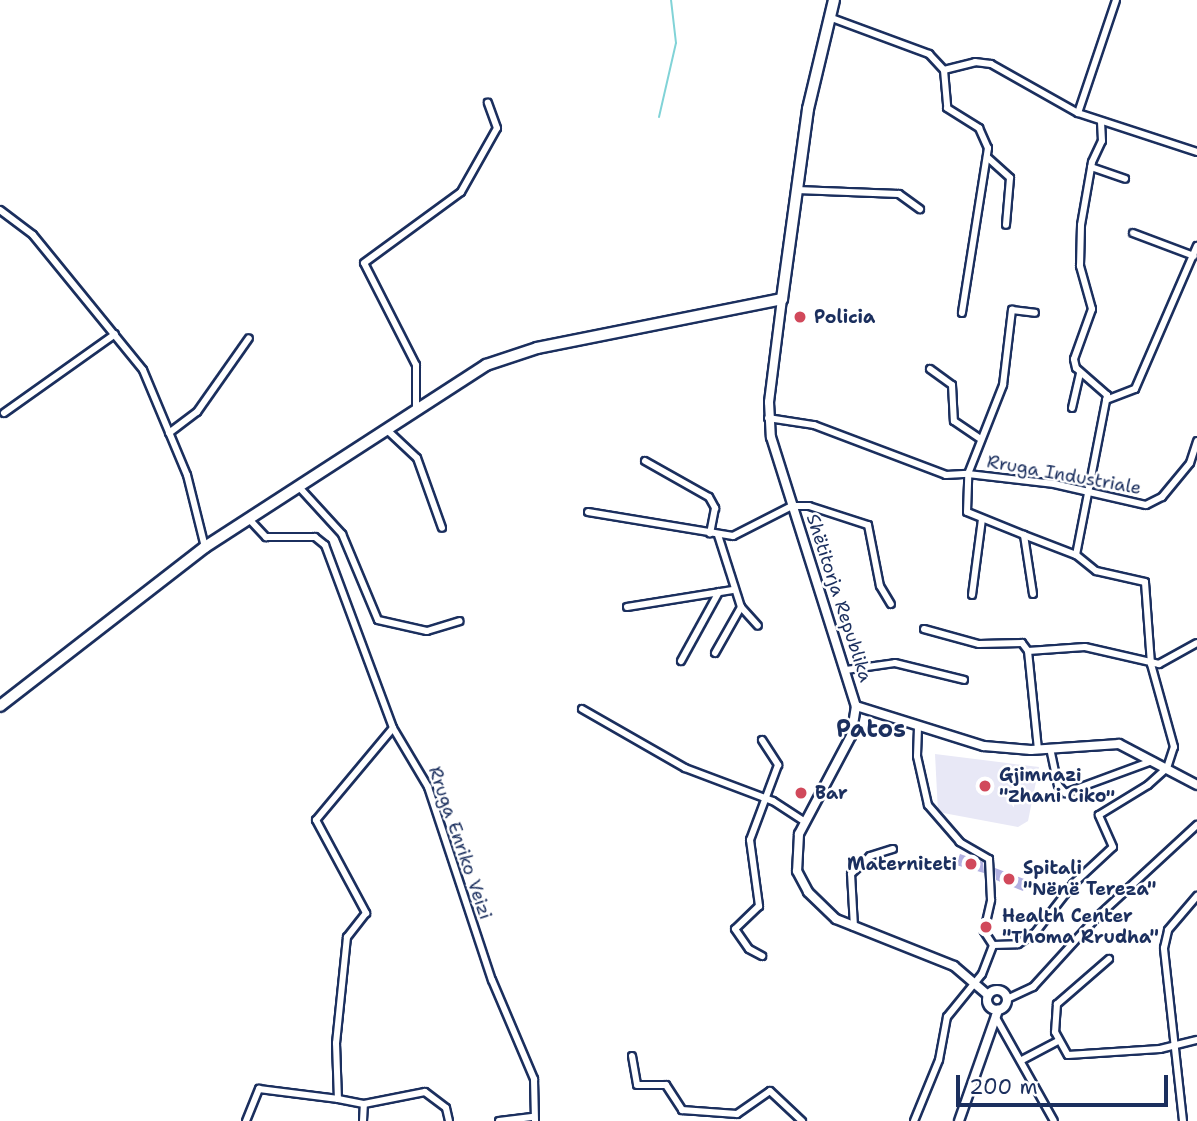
<!DOCTYPE html>
<html>
<head>
<meta charset="utf-8">
<style>
	body { margin:0 }
	#map { position:relative; width:1197px; height:1121px; overflow:hidden; background:#fff; font-family:"Shantell Sans",sans-serif }
	div>[style] { position:absolute }
	[style*='--x'] { left:calc(var(--x)*1px); top:calc(var(--y)*1px); width:calc(var(--w)*1px); rotate:calc(var(--a)*1deg) }
	.built>* { inset:0; background:#e8e8f6 }
	.stream>* { height:2px; margin:-1px; padding:0 1px; transform-origin:1px; border-radius:1px; background:#81d3d7 }
	.building>* { inset:0; background:#b2b1e2 }
	.roads { filter:drop-shadow(2px 0 #1b2f5e) drop-shadow(-2px 0 #1b2f5e) drop-shadow(0 2px #1b2f5e) drop-shadow(0 -2px #1b2f5e) }
	.street>* { height:6px; margin:-3px; padding:0 3px; transform-origin:3px; border-radius:3px; background:#fff }
	.secondary>* { height:8px; margin:-4px; padding:0 4px; transform-origin:4px; border-radius:4px; background:#fff }
	.secondary>.ring { margin:-4px; padding:0; box-sizing:content-box; background:none; border:8px solid #fff; border-radius:50% }
	.primary>* { height:10px; margin:-5px; padding:0 5px; transform-origin:5px; border-radius:5px; background:#fff }
	.dots>* { width:19px; height:19px; translate:-50% -50%; box-sizing:border-box; border:4px solid #fff; border-radius:50% }
	span { translate:-50% -50%; white-space:nowrap; text-align:center; line-height:1.15; -webkit-text-stroke:5px #fff; paint-order:stroke }
	.poi-label { font-size:18px; color:#1b2f5e; font-weight:700 }
	.left { translate:0 -50%; text-align:left }
	.right { translate:-100% -50%; text-align:right }
	.street-label { font-size:18px; color:#1b2f5e }
	.district-label { font-size:24px; color:#1b2f5e; font-weight:700 }
	.scale { position:absolute; left:956px; top:1075px; width:212px; height:32px; box-sizing:border-box; border:4px solid #1b2f5e; border-top:0; padding-left:9px; font-size:21px; line-height:24px; white-space:nowrap; color:#1b2f5e; -webkit-text-stroke:5px #fff; paint-order:stroke }
</style>
</head>
<body>
<div id="map">
	<div class="built">
		<div style="clip-path:polygon(935px 754px,1039px 767px,1028px 821px,1018px 827px,938px 812px)"></div>
	</div>
	<div class="stream">
		<div style="--x:659;--y:117;--w:76;--a:-77.1"></div>
		<div style="--x:676;--y:43;--w:43;--a:-96.6"></div>
	</div>
	<div class="building">
		<div style="clip-path:polygon(960px 854px,983px 862px,984px 873px,956px 865px)"></div>
		<div style="clip-path:polygon(995px 868px,1027px 880px,1023px 891px,996px 880px)"></div>
	</div>
	<div class="roads">
		<div class="street">
			<div style="--x:829;--y:17;--w:107;--a:20.3"></div>
			<div style="--x:929;--y:54;--w:22;--a:47"></div>
			<div style="--x:944;--y:70;--w:32;--a:-14"></div>
			<div style="--x:975;--y:62;--w:16;--a:7"></div>
			<div style="--x:991;--y:64;--w:100;--a:29.4"></div>
			<div style="--x:1078;--y:113;--w:125;--a:18.1"></div>
			<div style="--x:944;--y:70;--w:38;--a:85"></div>
			<div style="--x:947;--y:108;--w:38;--a:32"></div>
			<div style="--x:979;--y:128;--w:22;--a:66"></div>
			<div style="--x:988;--y:148;--w:167;--a:99"></div>
			<div style="--x:1078;--y:113;--w:119;--a:-71.4"></div>
			<div style="--x:987;--y:157;--w:31;--a:42"></div>
			<div style="--x:1010;--y:178;--w:47;--a:94.9"></div>
			<div style="--x:1091;--y:167;--w:36;--a:19"></div>
			<div style="--x:797;--y:190;--w:102;--a:2.2"></div>
			<div style="--x:899;--y:194;--w:26;--a:36"></div>
			<div style="--x:0;--y:210;--w:41;--a:37.1"></div>
			<div style="--x:33;--y:235;--w:174;--a:50.8"></div>
			<div style="--x:143;--y:370;--w:114;--a:67.3"></div>
			<div style="--x:187;--y:475;--w:74;--a:76"></div>
			<div style="--x:1133;--y:233;--w:65;--a:20.7"></div>
			<div style="--x:930;--y:369;--w:27;--a:36"></div>
			<div style="--x:952;--y:385;--w:36;--a:87"></div>
			<div style="--x:954;--y:421;--w:32;--a:34"></div>
			<div style="--x:1106;--y:400;--w:31;--a:-21"></div>
			<div style="--x:1135;--y:389;--w:156;--a:-66.6"></div>
			<div style="--x:1072;--y:408;--w:36;--a:-77"></div>
			<div style="--x:416;--y:409;--w:44;--a:-90"></div>
			<div style="--x:416;--y:365;--w:114;--a:-117"></div>
			<div style="--x:364;--y:263;--w:120;--a:-36.2"></div>
			<div style="--x:461;--y:192;--w:73;--a:-60.6"></div>
			<div style="--x:497;--y:128;--w:27;--a:-110"></div>
			<div style="--x:4;--y:413;--w:136;--a:-35.4"></div>
			<div style="--x:768;--y:418;--w:47;--a:8.7"></div>
			<div style="--x:814;--y:425;--w:141;--a:20.7"></div>
			<div style="--x:946;--y:475;--w:22;--a:-3"></div>
			<div style="--x:968;--y:474;--w:96;--a:-68.5"></div>
			<div style="--x:1003;--y:385;--w:76;--a:-83.2"></div>
			<div style="--x:1012;--y:310;--w:23;--a:7"></div>
			<div style="--x:386;--y:429;--w:42;--a:43.1"></div>
			<div style="--x:417;--y:458;--w:74;--a:70.3"></div>
			<div style="--x:169;--y:433;--w:35;--a:-37"></div>
			<div style="--x:197;--y:412;--w:90;--a:-54.9"></div>
			<div style="--x:645;--y:461;--w:73;--a:29.4"></div>
			<div style="--x:709;--y:497;--w:13;--a:61"></div>
			<div style="--x:715;--y:508;--w:26;--a:101"></div>
			<div style="--x:299;--y:487;--w:64;--a:47.5"></div>
			<div style="--x:342;--y:534;--w:93;--a:67.3"></div>
			<div style="--x:378;--y:620;--w:50;--a:12.7"></div>
			<div style="--x:427;--y:631;--w:34;--a:-17"></div>
			<div style="--x:588;--y:512;--w:147;--a:9.4"></div>
			<div style="--x:733;--y:536;--w:66;--a:-27"></div>
			<div style="--x:792;--y:506;--w:17;--a:0"></div>
			<div style="--x:809;--y:506;--w:62;--a:17.9"></div>
			<div style="--x:868;--y:525;--w:62;--a:78.9"></div>
			<div style="--x:880;--y:586;--w:21;--a:59"></div>
			<div style="--x:249;--y:519;--w:25;--a:47"></div>
			<div style="--x:266;--y:537;--w:49;--a:0"></div>
			<div style="--x:315;--y:537;--w:13;--a:39"></div>
			<div style="--x:325;--y:545;--w:195;--a:69.6"></div>
			<div style="--x:393;--y:728;--w:69;--a:59.3"></div>
			<div style="--x:428;--y:787;--w:203;--a:71.7"></div>
			<div style="--x:492;--y:980;--w:108;--a:67"></div>
			<div style="--x:534;--y:1079;--w:42;--a:88.6"></div>
			<div style="--x:718;--y:535;--w:76;--a:72.3"></div>
			<div style="--x:741;--y:607;--w:25;--a:48"></div>
			<div style="--x:1076;--y:555;--w:163;--a:-79"></div>
			<div style="--x:1107;--y:395;--w:41;--a:-138.9"></div>
			<div style="--x:1076;--y:368;--w:9;--a:-103"></div>
			<div style="--x:1074;--y:359;--w:53;--a:-70.2"></div>
			<div style="--x:1092;--y:309;--w:45;--a:-105.6"></div>
			<div style="--x:1080;--y:266;--w:41;--a:-88.6"></div>
			<div style="--x:1081;--y:225;--w:64;--a:-80.1"></div>
			<div style="--x:1092;--y:162;--w:23;--a:-65"></div>
			<div style="--x:1102;--y:141;--w:20;--a:-93"></div>
			<div style="--x:1033;--y:594;--w:60;--a:-98.7"></div>
			<div style="--x:1024;--y:535;--w:61;--a:-158"></div>
			<div style="--x:967;--y:512;--w:38;--a:-88"></div>
			<div style="--x:968;--y:474;--w:87;--a:6.6"></div>
			<div style="--x:1054;--y:484;--w:94;--a:12.9"></div>
			<div style="--x:1146;--y:505;--w:18;--a:-27"></div>
			<div style="--x:1162;--y:497;--w:44;--a:-50.5"></div>
			<div style="--x:1190;--y:463;--w:23;--a:-72"></div>
			<div style="--x:972;--y:595;--w:77;--a:-82.5"></div>
			<div style="--x:627;--y:607;--w:107;--a:-9.1"></div>
			<div style="--x:924;--y:629;--w:57;--a:15.3"></div>
			<div style="--x:979;--y:644;--w:43;--a:-1.3"></div>
			<div style="--x:1022;--y:643;--w:10;--a:53"></div>
			<div style="--x:1028;--y:651;--w:57;--a:-4"></div>
			<div style="--x:1085;--y:647;--w:76;--a:12.9"></div>
			<div style="--x:1159;--y:664;--w:43;--a:-28.9"></div>
			<div style="--x:1028;--y:651;--w:99;--a:84.2"></div>
			<div style="--x:715;--y:653;--w:53;--a:-60.5"></div>
			<div style="--x:681;--y:661;--w:79;--a:-61.2"></div>
			<div style="--x:846;--y:670;--w:49;--a:-8.1"></div>
			<div style="--x:895;--y:663;--w:71;--a:13.8"></div>
			<div style="--x:582;--y:709;--w:119;--a:29.8"></div>
			<div style="--x:685;--y:768;--w:94;--a:20.6"></div>
			<div style="--x:773;--y:801;--w:37;--a:33"></div>
			<div style="--x:393;--y:728;--w:120;--a:129.9"></div>
			<div style="--x:316;--y:820;--w:106;--a:61.7"></div>
			<div style="--x:366;--y:913;--w:31;--a:128"></div>
			<div style="--x:347;--y:937;--w:107;--a:95.9"></div>
			<div style="--x:336;--y:1043;--w:56;--a:88"></div>
			<div style="--x:338;--y:1099;--w:26;--a:11"></div>
			<div style="--x:364;--y:1104;--w:62;--a:-11.1"></div>
			<div style="--x:425;--y:1092;--w:26;--a:37"></div>
			<div style="--x:446;--y:1108;--w:13;--a:77"></div>
			<div style="--x:762;--y:740;--w:30;--a:57"></div>
			<div style="--x:778;--y:765;--w:80;--a:110.5"></div>
			<div style="--x:750;--y:840;--w:67;--a:82.2"></div>
			<div style="--x:759;--y:906;--w:33;--a:136"></div>
			<div style="--x:735;--y:929;--w:24;--a:55"></div>
			<div style="--x:749;--y:949;--w:15;--a:28"></div>
			<div style="--x:1050;--y:748;--w:38;--a:78"></div>
			<div style="--x:1058;--y:785;--w:11;--a:49"></div>
			<div style="--x:1065;--y:793;--w:93;--a:-20.2"></div>
			<div style="--x:854;--y:927;--w:53;--a:-93.2"></div>
			<div style="--x:851;--y:874;--w:26;--a:-43"></div>
			<div style="--x:870;--y:856;--w:24;--a:-17"></div>
			<div style="--x:993;--y:945;--w:25;--a:-2"></div>
			<div style="--x:1018;--y:944;--w:20;--a:-33"></div>
			<div style="--x:1035;--y:933;--w:62;--a:-52.2"></div>
			<div style="--x:1073;--y:884;--w:54;--a:-42.8"></div>
			<div style="--x:1113;--y:847;--w:35;--a:-114"></div>
			<div style="--x:1099;--y:815;--w:57;--a:-31.5"></div>
			<div style="--x:1148;--y:785;--w:25;--a:-42"></div>
			<div style="--x:1167;--y:768;--w:22;--a:-72"></div>
			<div style="--x:1174;--y:747;--w:86;--a:-105.5"></div>
			<div style="--x:1151;--y:664;--w:82;--a:-94.2"></div>
			<div style="--x:1145;--y:582;--w:50;--a:-167.3"></div>
			<div style="--x:1096;--y:571;--w:26;--a:-141"></div>
			<div style="--x:1076;--y:555;--w:56;--a:-159"></div>
			<div style="--x:1109;--y:959;--w:69;--a:139.1"></div>
			<div style="--x:1057;--y:1004;--w:28;--a:94"></div>
			<div style="--x:1055;--y:1032;--w:26;--a:61"></div>
			<div style="--x:1068;--y:1055;--w:92;--a:-3.7"></div>
			<div style="--x:1160;--y:1049;--w:38;--a:-14"></div>
			<div style="--x:1007;--y:999;--w:29;--a:-25"></div>
			<div style="--x:1033;--y:987;--w:92;--a:-47.6"></div>
			<div style="--x:1095;--y:919;--w:139;--a:-42.7"></div>
			<div style="--x:995;--y:1016;--w:120;--a:60.7"></div>
			<div style="--x:632;--y:1056;--w:29;--a:80"></div>
			<div style="--x:637;--y:1085;--w:29;--a:0"></div>
			<div style="--x:666;--y:1085;--w:30;--a:57"></div>
			<div style="--x:682;--y:1110;--w:55;--a:4.2"></div>
			<div style="--x:737;--y:1114;--w:40;--a:-34.9"></div>
			<div style="--x:770;--y:1091;--w:44;--a:43.2"></div>
			<div style="--x:1022;--y:1060;--w:41;--a:-27.8"></div>
			<div style="--x:246;--y:1121;--w:35;--a:-68"></div>
			<div style="--x:259;--y:1089;--w:80;--a:7.2"></div>
			<div style="--x:363;--y:1121;--w:17;--a:-87"></div>
			<div style="--x:499;--y:1121;--w:35;--a:-7"></div>
			<div style="--x:914;--y:1121;--w:66;--a:-67.7"></div>
			<div style="--x:939;--y:1060;--w:44;--a:-79.5"></div>
			<div style="--x:947;--y:1017;--w:55;--a:-50.9"></div>
			<div style="--x:982;--y:974;--w:31;--a:-69"></div>
			<div style="--x:993;--y:945;--w:17;--a:-123"></div>
			<div style="--x:984;--y:931;--w:32;--a:-77"></div>
			<div style="--x:991;--y:900;--w:41;--a:-92.8"></div>
			<div style="--x:989;--y:859;--w:34;--a:-150"></div>
			<div style="--x:960;--y:842;--w:49;--a:-130.9"></div>
			<div style="--x:928;--y:805;--w:50;--a:-102.7"></div>
			<div style="--x:917;--y:756;--w:27;--a:-88"></div>
			<div style="--x:1183;--y:1121;--w:174;--a:-96.3"></div>
			<div style="--x:1164;--y:948;--w:18;--a:-77"></div>
			<div style="--x:1168;--y:930;--w:45;--a:-49.5"></div>
		</div>
		<div class="secondary">
			<div style="--x:782;--y:299;--w:104;--a:97.2"></div>
			<div style="--x:769;--y:402;--w:35;--a:87"></div>
			<div style="--x:771;--y:437;--w:282;--a:72.5"></div>
			<div style="--x:856;--y:706;--w:30;--a:99"></div>
			<div style="--x:851;--y:736;--w:111;--a:118"></div>
			<div style="--x:799;--y:834;--w:37;--a:93"></div>
			<div style="--x:797;--y:871;--w:24;--a:62"></div>
			<div style="--x:808;--y:892;--w:39;--a:44"></div>
			<div style="--x:836;--y:919;--w:127;--a:21.7"></div>
			<div style="--x:954;--y:966;--w:45;--a:40.5"></div>
			<div style="--x:856;--y:706;--w:134;--a:17.4"></div>
			<div style="--x:984;--y:746;--w:47;--a:4.9"></div>
			<div style="--x:1031;--y:750;--w:88;--a:-3.9"></div>
			<div style="--x:1119;--y:744;--w:88;--a:27.7"></div>
			<div class="ring" style="left:987px;top:990px;width:12px;height:12px"></div>
			<div style="--x:959;--y:1121;--w:118;--a:-70.6"></div>
		</div>
		<div class="primary">
			<div style="--x:0;--y:706;--w:259;--a:-37.8"></div>
			<div style="--x:205;--y:547;--w:335;--a:-32.9"></div>
			<div style="--x:486;--y:365;--w:54;--a:-18.4"></div>
			<div style="--x:537;--y:348;--w:250;--a:-11.3"></div>
			<div style="--x:782;--y:299;--w:192;--a:-82.2"></div>
			<div style="--x:808;--y:109;--w:112;--a:-76.6"></div>
		</div>
	</div>
	<div class="dots">
		<div style="left:800px;top:317px;background:#d1495b"></div>
		<div style="left:985px;top:786px;background:#d1495b"></div>
		<div style="left:801px;top:793px;background:#d1495b"></div>
		<div style="left:971px;top:864px;background:#d1495b"></div>
		<div style="left:1009px;top:879px;background:#d1495b"></div>
		<div style="left:986px;top:927px;background:#d1495b"></div>
	</div>
	<div class="poi-label">
		<span class="left" style="left:814px;top:317px">Policia</span>
		<span class="left" style="left:999px;top:786px">Gjimnazi<br>"Zhani Ciko"</span>
		<span class="left" style="left:815px;top:793px">Bar</span>
		<span class="right" style="left:957px;top:864px">Materniteti</span>
		<span class="left" style="left:1023px;top:879px">Spitali<br>"Nënë Tereza"</span>
		<span class="left" style="left:1002px;top:927px">Health Center<br>"Thoma Rrudha"</span>
	</div>
	<div class="street-label">
		<span style="left:1064px;top:475px;rotate:10deg">Rruga Industriale</span>
		<span style="left:839px;top:598px;rotate:72deg">Shëtitorja Republika</span>
		<span style="left:460px;top:843px;rotate:71deg">Rruga Enriko Veizi</span>
	</div>
	<div class="district-label">
		<span style="left:871px;top:730px">Patos</span>
	</div>
	<div class="scale">200 m</div>
</div>
</body>
</html>
